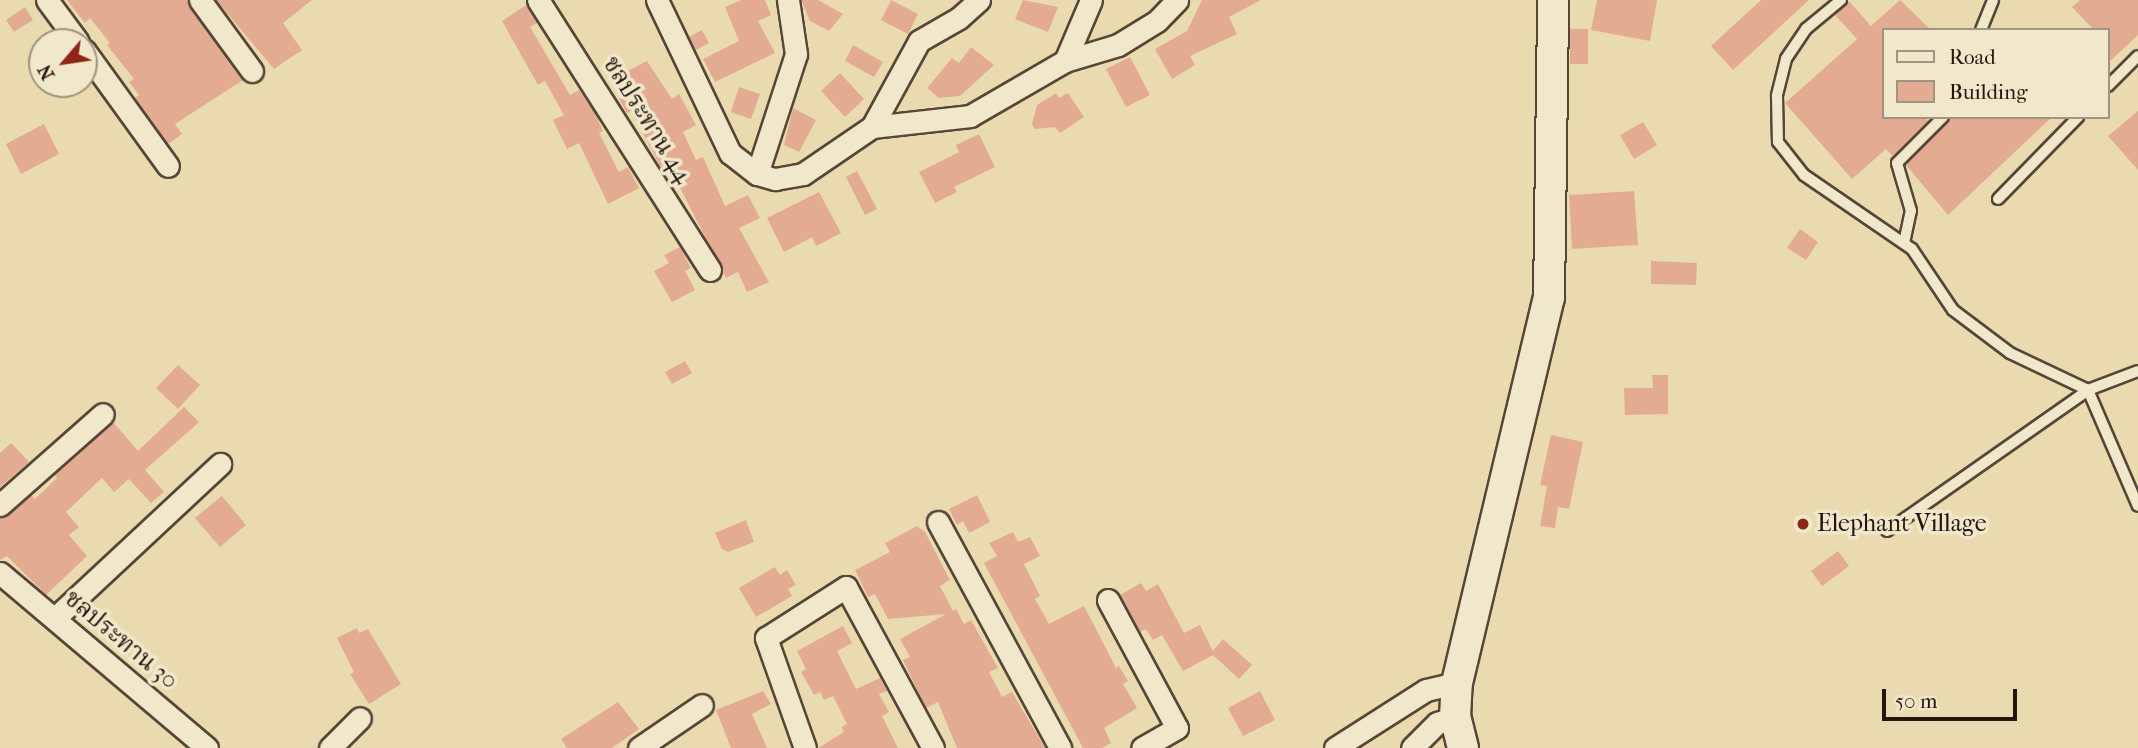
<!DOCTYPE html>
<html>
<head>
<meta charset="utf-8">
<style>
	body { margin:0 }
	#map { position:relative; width:2138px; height:748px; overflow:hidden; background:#e9dbaf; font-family:"IM FELL French Canon","Noto Serif Thai",serif }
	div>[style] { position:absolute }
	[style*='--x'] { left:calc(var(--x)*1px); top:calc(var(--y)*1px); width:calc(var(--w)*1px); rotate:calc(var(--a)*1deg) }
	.building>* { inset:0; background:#e3ac92 }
	.roads { filter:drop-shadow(2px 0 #564636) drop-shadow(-2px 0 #564636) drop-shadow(0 2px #564636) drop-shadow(0 -2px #564636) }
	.lane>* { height:10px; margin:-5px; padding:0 5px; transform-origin:5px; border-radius:5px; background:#f1e8cb }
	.street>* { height:21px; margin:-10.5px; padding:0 10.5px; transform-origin:10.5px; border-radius:10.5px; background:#f1e8cb }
	.secondary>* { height:30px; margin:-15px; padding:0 15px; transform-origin:15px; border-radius:15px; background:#f1e8cb }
	.dots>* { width:19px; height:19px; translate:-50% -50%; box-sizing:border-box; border:4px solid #f1e8cb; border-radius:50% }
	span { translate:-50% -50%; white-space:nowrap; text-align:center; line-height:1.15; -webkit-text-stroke:7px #f1e8cb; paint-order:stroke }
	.street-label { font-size:24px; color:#25150d }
	.poi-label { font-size:24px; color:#25150d }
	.left { translate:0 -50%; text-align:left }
	.legend { position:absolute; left:1882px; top:28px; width:228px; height:91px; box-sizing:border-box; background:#f1e8cb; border:2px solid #9f947f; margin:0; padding:9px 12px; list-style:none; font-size:21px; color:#25150d }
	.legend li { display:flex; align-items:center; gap:14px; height:35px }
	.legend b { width:35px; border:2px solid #9f947f }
	.north { position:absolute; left:28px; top:28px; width:70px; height:70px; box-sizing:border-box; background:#f1e8cb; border:2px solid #9f947f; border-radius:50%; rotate:241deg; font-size:19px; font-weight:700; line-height:28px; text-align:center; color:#25150d }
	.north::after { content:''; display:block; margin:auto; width:24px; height:32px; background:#8f2418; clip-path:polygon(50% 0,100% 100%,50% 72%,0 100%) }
	.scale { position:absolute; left:1882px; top:689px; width:135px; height:32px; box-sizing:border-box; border:4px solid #25150d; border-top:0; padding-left:9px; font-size:21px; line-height:24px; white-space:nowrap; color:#25150d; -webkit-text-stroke:5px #f1e8cb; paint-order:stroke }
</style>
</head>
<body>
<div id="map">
	<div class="building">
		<div style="clip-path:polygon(67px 0,187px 0,243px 80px,175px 124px,182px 134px,168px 144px,135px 98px,139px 95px,129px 82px,134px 79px,107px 45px,110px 43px,90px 18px,85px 23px)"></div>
		<div style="clip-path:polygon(216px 0,312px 0,283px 23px,302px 50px,274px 69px)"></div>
		<div style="clip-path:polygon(742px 0,765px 0,771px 15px,758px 21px,775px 53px,715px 82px,703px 59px,739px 41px,725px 7px)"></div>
		<div style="clip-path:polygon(801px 0,818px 0,843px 14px,829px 31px,810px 21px)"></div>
		<div style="clip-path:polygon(891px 0,918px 14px,908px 34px,881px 20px)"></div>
		<div style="clip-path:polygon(1023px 0,1058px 7px,1048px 32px,1015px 19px)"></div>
		<div style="clip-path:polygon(1202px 0,1261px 0,1229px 17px,1237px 34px,1190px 56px,1195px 65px,1172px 79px,1155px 49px,1187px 31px)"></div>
		<div style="clip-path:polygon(1597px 0,1657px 0,1650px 41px,1591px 30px)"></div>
		<div style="clip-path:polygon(1761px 0,1809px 0,1733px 70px,1711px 46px)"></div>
		<div style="clip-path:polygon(1900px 0,1931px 30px,1884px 30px,1884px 117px,1924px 117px,1928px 121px,1893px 156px,1886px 149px,1852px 179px,1785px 103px,1857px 39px,1835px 15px,1849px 1px,1871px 26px)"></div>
		<div style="clip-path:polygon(2080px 0,2138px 0,2138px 35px,2108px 63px,2108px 30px,2094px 30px,2072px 7px)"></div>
		<div style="clip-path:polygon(526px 5px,537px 23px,530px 27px,570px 95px,579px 90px,595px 113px,603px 131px,599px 133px,619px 172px,628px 167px,639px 188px,608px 204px,579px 143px,567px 149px,553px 120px,564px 115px,545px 81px,538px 85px,502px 21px)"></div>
		<div style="clip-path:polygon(25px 7px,33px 20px,14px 32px,6px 20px)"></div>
		<div style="clip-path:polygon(1570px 29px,1588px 29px,1588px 64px,1570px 64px)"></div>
		<div style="clip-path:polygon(702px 30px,709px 43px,696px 50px,689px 37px)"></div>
		<div style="clip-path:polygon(853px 45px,883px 62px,874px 77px,845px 61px)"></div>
		<div style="clip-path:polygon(971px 47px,994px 65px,960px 96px,939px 98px,927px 88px,952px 58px,959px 63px)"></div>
		<div style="clip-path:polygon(1130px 57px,1150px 95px,1126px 107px,1106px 69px)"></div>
		<div style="clip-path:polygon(647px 61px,672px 99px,679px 94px,696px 125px,683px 132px,696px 160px,703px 157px,725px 206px,748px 195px,760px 218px,739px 228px,769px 282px,747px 292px,738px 272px,726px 278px,670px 168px,663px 171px,631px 111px,627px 113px,619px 99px,623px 97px,614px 78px)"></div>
		<div style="clip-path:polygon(840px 73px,864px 99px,845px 117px,821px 91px)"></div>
		<div style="clip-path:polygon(739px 87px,760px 94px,751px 119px,731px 112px)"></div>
		<div style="clip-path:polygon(1056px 93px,1059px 98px,1068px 93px,1084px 117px,1060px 133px,1055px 127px,1035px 129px,1032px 124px,1037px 105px)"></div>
		<div style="clip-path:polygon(793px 108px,816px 120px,799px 152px,784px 145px)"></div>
		<div style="clip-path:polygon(2138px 111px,2138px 170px,2108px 136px)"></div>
		<div style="clip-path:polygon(1951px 117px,2052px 117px,1948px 215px,1906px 165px)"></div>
		<div style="clip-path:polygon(1643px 122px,1657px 145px,1634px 159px,1620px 135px)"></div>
		<div style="clip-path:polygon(44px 124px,59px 154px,21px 174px,6px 144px)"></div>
		<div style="clip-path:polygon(979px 134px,995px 167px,954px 187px,957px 192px,935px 203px,919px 172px,959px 152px,956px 145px)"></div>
		<div style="clip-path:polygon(857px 171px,877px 209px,865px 215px,846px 177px)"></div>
		<div style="clip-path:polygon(1634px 191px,1638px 245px,1572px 249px,1569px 195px)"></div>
		<div style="clip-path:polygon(819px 192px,841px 233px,816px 246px,812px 237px,784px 252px,767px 218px)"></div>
		<div style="clip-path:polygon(1800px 229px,1818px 242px,1806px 260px,1787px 248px)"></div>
		<div style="clip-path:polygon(680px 247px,691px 268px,685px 271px,695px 290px,672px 302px,654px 271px,669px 263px,664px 255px)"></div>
		<div style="clip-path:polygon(1651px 261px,1697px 263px,1696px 285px,1651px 284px)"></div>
		<div style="clip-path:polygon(685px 361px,692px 373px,672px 384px,665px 372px)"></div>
		<div style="clip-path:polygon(178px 365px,200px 385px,178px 409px,156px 388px)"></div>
		<div style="clip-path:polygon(1652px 375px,1668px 375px,1668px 414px,1625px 415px,1624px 388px,1653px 388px)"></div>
		<div style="clip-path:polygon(184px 407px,199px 422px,145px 470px,164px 492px,151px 503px,129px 479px,114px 492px,102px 478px,66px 512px,79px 527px,69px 535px,87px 556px,46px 595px,7px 556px,0 560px,0 518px,31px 495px,35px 499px,57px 478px,54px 475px,113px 422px,138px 451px)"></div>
		<div style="clip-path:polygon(1551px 435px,1583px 442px,1569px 509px,1558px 507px,1555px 528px,1540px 526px,1547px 486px,1540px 485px)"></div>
		<div style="clip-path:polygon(11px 443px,29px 462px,0 487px,0 453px)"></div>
		<div style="clip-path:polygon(977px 495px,990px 522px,969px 533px,963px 521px,957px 525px,949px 509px)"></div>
		<div style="clip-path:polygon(222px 496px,246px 525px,220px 547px,195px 518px)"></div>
		<div style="clip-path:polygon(746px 520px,754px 542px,728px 552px,722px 549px,715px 533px)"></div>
		<div style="clip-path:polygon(917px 526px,925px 532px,950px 580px,940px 586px,953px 611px,956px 609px,964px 624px,971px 620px,998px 668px,989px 672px,1002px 697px,1012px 692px,1045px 748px,957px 748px,938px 702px,926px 708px,903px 660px,910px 657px,900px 639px,946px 614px,888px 619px,875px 594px,868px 597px,855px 570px,890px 552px,885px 543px)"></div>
		<div style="clip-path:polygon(1013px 532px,1018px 542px,1030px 537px,1040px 556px,1024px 564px,1040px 596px,1035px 599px,1049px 624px,1084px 606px,1116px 668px,1119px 666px,1128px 681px,1123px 684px,1137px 708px,1104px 728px,1111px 743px,1102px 748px,1083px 748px,984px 563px,997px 556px,989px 543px)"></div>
		<div style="clip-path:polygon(1838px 551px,1849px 566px,1822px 586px,1811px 571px)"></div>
		<div style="clip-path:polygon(775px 567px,780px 575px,787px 570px,796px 585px,788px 589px,792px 596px,756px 617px,739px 588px)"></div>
		<div style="clip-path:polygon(1141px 583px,1146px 591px,1158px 584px,1184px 633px,1200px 625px,1213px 651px,1223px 639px,1252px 665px,1239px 679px,1213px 655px,1183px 671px,1162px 635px,1153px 640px,1146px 629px,1140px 632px,1120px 595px)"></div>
		<div style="clip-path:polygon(843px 626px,852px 643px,837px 651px,856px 689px,880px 678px,887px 691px,879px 694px,889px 712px,882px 716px,898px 748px,818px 748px,844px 732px,842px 727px,847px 724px,833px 696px,824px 700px,820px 692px,814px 695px,801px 672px,806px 669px,797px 651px)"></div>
		<div style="clip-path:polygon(357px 628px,359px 633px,368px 629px,401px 684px,369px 704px,350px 674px,354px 672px,337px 638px)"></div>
		<div style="clip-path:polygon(763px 691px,771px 704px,752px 714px,767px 748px,731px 748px,716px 710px)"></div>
		<div style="clip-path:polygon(1260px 691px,1275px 720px,1243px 736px,1228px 708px)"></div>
		<div style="clip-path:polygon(618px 702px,639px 729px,612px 748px,567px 748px,561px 739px)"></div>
	</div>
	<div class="roads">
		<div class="lane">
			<div style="--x:1841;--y:0;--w:45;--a:140.4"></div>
			<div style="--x:1806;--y:29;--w:36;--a:124"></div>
			<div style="--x:1786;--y:59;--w:38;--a:104"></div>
			<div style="--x:1777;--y:96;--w:46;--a:88.8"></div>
			<div style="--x:1778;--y:142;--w:42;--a:51.8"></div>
			<div style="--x:1804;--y:175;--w:131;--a:34.4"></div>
			<div style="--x:1912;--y:249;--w:73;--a:56.1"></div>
			<div style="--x:1953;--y:310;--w:71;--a:37"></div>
			<div style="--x:2010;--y:353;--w:86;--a:25.4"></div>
			<div style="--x:2088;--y:390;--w:126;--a:66.7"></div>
			<div style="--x:1981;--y:30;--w:32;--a:-68"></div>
			<div style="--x:2108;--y:86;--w:42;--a:-45"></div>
			<div style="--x:1998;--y:199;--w:115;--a:-45.7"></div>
			<div style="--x:1904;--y:243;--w:33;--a:-78"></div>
			<div style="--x:1911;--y:211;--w:50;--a:-106.3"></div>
			<div style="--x:1897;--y:163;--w:65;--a:-45"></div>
			<div style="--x:1887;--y:531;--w:246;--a:-35"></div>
			<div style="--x:2088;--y:390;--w:53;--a:-20.8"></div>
		</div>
		<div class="street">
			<div style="--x:47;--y:0;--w:52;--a:53.6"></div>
			<div style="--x:200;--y:0;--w:88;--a:53.8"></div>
			<div style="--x:538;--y:0;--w:320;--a:57.5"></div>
			<div style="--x:657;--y:0;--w:170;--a:64.5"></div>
			<div style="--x:730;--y:153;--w:34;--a:38"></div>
			<div style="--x:757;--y:174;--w:19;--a:16"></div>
			<div style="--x:775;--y:179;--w:28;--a:-10"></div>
			<div style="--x:803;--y:174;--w:83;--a:-34.3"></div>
			<div style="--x:872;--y:127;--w:99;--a:-6.4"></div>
			<div style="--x:970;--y:116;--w:110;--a:-30.1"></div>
			<div style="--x:1065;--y:61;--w:55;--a:-16.8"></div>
			<div style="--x:1118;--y:45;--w:46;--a:-31.6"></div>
			<div style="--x:1157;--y:21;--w:29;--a:-46"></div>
			<div style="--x:84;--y:50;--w:143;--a:54.1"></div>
			<div style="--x:1065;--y:61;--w:66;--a:-66.9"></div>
			<div style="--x:872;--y:127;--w:98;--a:-61.3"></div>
			<div style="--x:919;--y:41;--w:46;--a:-29.9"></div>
			<div style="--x:959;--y:18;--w:27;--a:-42"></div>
			<div style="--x:757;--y:174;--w:126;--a:-72"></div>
			<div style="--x:796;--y:54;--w:55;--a:-98.4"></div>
			<div style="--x:0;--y:505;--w:137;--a:-41.5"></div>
			<div style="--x:938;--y:522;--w:257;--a:61.6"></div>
			<div style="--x:0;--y:573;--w:271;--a:40.2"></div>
			<div style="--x:1108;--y:600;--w:145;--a:61.7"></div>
			<div style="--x:1177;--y:728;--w:40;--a:150.3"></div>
			<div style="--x:55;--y:618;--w:226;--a:-43"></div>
			<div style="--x:330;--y:748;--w:42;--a:-45"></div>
			<div style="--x:639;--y:748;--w:76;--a:-34.3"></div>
			<div style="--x:805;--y:748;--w:117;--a:-109.5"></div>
			<div style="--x:766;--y:638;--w:95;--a:-32.5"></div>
			<div style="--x:846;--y:587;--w:183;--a:61.6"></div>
			<div style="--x:1335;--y:748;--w:108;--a:-32.5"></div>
			<div style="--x:1426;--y:690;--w:32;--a:-13"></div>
			<div style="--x:1412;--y:748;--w:35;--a:-45"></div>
			<div style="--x:1437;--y:723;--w:19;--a:-18"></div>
		</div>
		<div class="secondary">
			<div style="--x:1463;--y:748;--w:32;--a:-104"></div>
			<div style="--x:1455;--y:717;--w:34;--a:-87"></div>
			<div style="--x:1457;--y:683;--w:396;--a:-76.6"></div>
			<div style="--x:1549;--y:298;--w:298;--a:-89.2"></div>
		</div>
	</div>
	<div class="dots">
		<div style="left:1803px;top:524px;background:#8f2418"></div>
	</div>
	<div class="street-label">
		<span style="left:647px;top:120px;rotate:58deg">ชลประทาน 44</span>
		<span style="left:121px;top:640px;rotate:40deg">ชลประทาน 30</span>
	</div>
	<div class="poi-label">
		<span class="left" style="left:1817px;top:524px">Elephant Village</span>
	</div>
	<ul class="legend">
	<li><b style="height:9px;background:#f1e8cb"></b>Road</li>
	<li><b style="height:19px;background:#e3ac92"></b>Building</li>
	</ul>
	<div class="north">N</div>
	<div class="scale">50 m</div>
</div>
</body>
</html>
